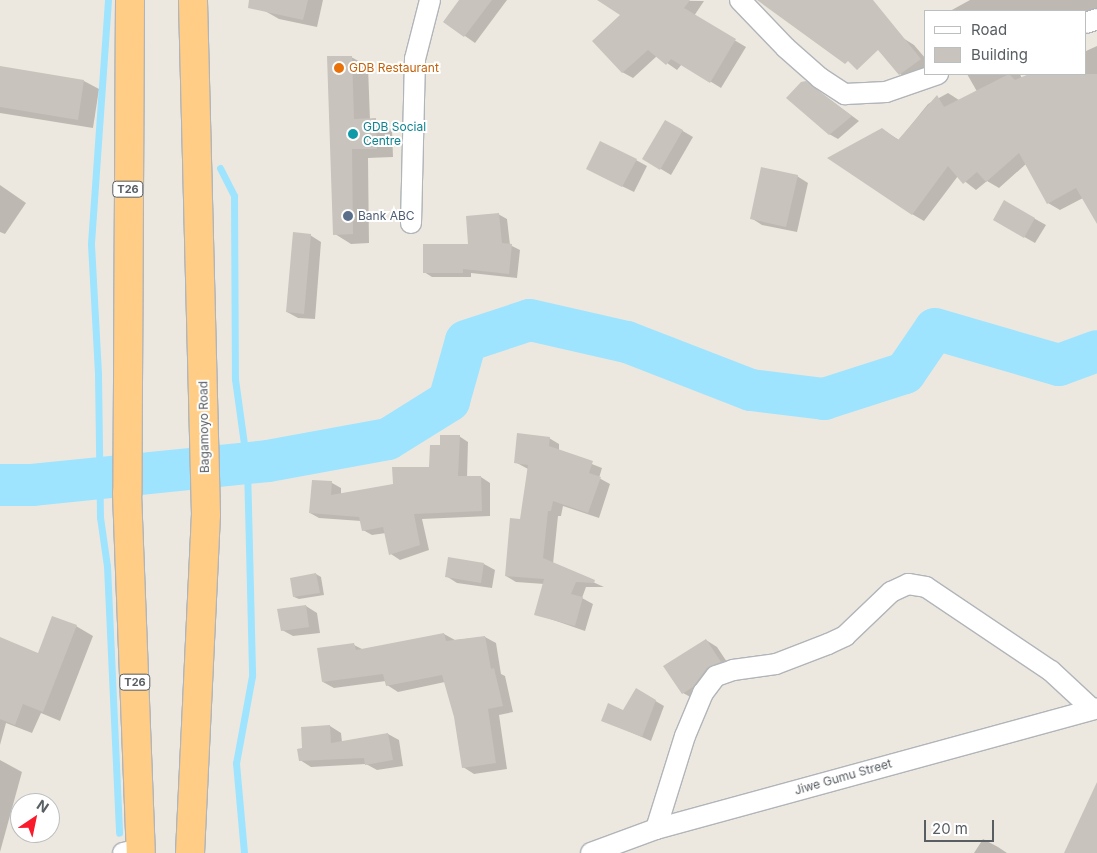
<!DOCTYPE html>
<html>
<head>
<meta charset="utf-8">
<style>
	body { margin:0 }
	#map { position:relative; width:1097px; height:853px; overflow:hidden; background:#ede8df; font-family:Inter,sans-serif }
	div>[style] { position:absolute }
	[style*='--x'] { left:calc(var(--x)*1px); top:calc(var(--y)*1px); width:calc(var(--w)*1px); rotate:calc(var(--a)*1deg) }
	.shadow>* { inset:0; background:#0003 }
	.stream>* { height:7px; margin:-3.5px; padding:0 3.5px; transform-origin:3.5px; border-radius:3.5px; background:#9ee4ff }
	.river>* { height:42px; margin:-21px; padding:0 21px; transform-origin:21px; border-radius:21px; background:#9ee4ff }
	.building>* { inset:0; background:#c8c3bd }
	.roads { filter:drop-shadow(1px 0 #b1b5b9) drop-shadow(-1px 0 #b1b5b9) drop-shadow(0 1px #b1b5b9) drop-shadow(0 -1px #b1b5b9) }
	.street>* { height:20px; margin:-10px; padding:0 10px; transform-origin:10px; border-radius:10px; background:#fff }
	.highway>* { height:28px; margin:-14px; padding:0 14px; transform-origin:14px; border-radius:14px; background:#ffcd85 }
	.dots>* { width:14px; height:14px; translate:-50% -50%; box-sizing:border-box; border:2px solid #fff; border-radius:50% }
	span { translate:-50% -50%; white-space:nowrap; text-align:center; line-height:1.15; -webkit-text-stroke:4px #fff; paint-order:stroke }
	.shield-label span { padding:1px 4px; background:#fff; border:1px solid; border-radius:4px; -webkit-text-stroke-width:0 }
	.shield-label { font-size:11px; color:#585e62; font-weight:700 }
	.food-label { font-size:12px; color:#c56008 }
	.left { translate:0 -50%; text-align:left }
	.culture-label { font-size:12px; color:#0d838f }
	.service-label { font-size:12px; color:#4e5e75 }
	.street-label { font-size:12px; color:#585e62 }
	.legend { position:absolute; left:924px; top:10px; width:162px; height:65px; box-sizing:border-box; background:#fff; border:1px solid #bcbfc0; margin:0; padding:6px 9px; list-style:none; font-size:15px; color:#585e62 }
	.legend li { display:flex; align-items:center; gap:10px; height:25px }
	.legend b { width:25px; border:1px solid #bcbfc0 }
	.north { position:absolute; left:10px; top:793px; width:50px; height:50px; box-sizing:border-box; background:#fff; border:1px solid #bcbfc0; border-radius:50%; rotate:34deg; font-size:14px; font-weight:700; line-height:20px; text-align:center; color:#585e62 }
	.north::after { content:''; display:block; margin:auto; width:18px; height:22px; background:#f91a2b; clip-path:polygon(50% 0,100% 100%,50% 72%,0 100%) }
	.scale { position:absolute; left:924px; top:820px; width:70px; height:22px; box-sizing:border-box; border:2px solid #585e62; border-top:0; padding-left:6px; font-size:15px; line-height:18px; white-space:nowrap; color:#585e62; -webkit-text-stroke:4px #fff; paint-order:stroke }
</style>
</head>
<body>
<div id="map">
	<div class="shadow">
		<div style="clip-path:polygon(267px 0,323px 0,317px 27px,279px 19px,265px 11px)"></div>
		<div style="clip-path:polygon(461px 0,507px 0,475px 43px,445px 22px)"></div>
		<div style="clip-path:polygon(622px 0,704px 1px,694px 16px,746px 47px,721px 88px,682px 64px,677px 70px,657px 56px,633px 78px,622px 72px)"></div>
		<div style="clip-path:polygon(970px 0,1097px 0,1097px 17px,1086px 22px,1086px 11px,950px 11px)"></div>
		<div style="clip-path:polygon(903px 38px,914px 45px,926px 59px,926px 69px,911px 80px,900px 74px)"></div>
		<div style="clip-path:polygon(1097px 46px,1097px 222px,1083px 198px,1060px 210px,1048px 203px,1026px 164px,999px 188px,987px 181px,976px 190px,958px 176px,924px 221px,912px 214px,882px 129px,899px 140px,928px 104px,948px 93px,995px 123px,967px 74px,1020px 74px,1022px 79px,1033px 74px,1086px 74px,1086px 51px)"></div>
		<div style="clip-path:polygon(351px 57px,368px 66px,370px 120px,392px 129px,393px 157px,368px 158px,369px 243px,351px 244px,335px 234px)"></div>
		<div style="clip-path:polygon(0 67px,84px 81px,99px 89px,93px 128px,0 113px)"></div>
		<div style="clip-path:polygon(814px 88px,859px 121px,838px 139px,829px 134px)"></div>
		<div style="clip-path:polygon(666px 121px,693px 137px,671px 175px,644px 159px)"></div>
		<div style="clip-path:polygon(636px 160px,647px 166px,634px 192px,599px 175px)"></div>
		<div style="clip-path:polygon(797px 176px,808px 183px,797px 232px,762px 225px,751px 218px)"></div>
		<div style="clip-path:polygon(0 185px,26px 203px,5px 234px,0 232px)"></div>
		<div style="clip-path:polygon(1005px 202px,1046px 225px,1035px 243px,994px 220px)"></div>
		<div style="clip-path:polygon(498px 214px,507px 219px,510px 245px,520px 250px,517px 278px,471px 273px,471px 277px,432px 277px,424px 272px,470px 245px)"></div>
		<div style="clip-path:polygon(310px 235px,321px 242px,315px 319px,298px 318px,287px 312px)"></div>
		<div style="clip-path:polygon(459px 436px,468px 442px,467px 478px,481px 477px,490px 483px,490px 516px,422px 519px,429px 550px,400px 560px,391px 554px,386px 533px,372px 535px,363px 530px,361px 521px,319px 518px,310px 513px,313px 481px,332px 483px,341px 488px,341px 494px,394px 485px,430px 468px,441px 447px)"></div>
		<div style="clip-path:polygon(549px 438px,559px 444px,559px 451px,602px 468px,599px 478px,610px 484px,599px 518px,563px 506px,561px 516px,558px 516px,553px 564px,604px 587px,586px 587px,582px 598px,593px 604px,585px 631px,536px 614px,544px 584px,516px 582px,506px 576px,521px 521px,528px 469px,515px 462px)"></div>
		<div style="clip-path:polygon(484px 564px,495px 570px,492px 588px,457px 583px,446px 576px)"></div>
		<div style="clip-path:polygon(316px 574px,321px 577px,324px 595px,299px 599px,294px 597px)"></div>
		<div style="clip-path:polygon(306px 606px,317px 613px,320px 633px,293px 636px,282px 630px)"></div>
		<div style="clip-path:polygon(76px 626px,93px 636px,60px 721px,41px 713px,32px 733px,6px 723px,0 745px,0 649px,39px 654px)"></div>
		<div style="clip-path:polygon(444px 634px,455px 640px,485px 637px,496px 643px,501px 674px,505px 676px,513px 712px,499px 715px,507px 769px,474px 774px,463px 767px,455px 717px,445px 682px,398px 692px,387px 685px,386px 681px,334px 688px,323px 682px,354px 645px,364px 650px)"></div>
		<div style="clip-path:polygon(706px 640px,717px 647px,731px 668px,694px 699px,683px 693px)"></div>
		<div style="clip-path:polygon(637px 690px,664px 706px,651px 741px,603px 720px,624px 711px)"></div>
		<div style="clip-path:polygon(330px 726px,341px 733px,342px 742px,388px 734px,399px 740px,403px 766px,377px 770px,366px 764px,311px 767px,300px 760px,303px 749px,302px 728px)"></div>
		<div style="clip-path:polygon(0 760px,22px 772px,0 852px)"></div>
		<div style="clip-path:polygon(983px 839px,998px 847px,1007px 853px,974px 853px)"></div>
	</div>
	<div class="stream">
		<div style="--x:108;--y:0;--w:245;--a:94"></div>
		<div style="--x:91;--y:244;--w:130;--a:86.9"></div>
		<div style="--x:98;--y:374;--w:143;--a:89.2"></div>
		<div style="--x:100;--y:517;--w:49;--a:81.9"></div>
		<div style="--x:107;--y:566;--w:267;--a:87.4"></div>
		<div style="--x:220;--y:168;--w:31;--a:63"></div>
		<div style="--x:234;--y:196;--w:183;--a:89.7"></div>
		<div style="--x:235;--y:379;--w:88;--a:82.1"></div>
		<div style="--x:247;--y:466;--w:210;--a:88.6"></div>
		<div style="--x:252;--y:676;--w:88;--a:100.4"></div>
		<div style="--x:236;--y:763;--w:90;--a:84.9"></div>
	</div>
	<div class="river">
		<div style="--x:0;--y:485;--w:32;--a:0"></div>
		<div style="--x:32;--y:485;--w:237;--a:-5.8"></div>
		<div style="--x:268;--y:461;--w:122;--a:-10.4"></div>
		<div style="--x:388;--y:439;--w:72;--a:-31.9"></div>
		<div style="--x:449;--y:401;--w:62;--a:-74.2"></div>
		<div style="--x:466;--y:341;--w:67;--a:-18.2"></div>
		<div style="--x:530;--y:320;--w:99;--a:12.8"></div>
		<div style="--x:627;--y:342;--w:133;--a:21.2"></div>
		<div style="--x:751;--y:390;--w:74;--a:7"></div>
		<div style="--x:824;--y:399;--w:85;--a:-17.8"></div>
		<div style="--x:905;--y:373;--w:53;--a:-55.7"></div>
		<div style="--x:935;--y:329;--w:129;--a:16.2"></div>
		<div style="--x:1059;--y:365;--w:40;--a:-20.2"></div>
	</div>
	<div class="building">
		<div style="clip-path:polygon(249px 0,308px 0,303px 20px,248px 8px)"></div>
		<div style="clip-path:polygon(459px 0,492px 0,464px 37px,443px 22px)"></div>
		<div style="clip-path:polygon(597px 0,690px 0,684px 8px,736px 39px,710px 83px,671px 59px,666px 65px,648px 50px,622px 73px,592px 41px,620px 15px)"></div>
		<div style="clip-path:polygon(757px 0,873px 0,921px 59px,899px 75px,878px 50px,857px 70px,848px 61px,845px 64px)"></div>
		<div style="clip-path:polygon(327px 56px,352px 56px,354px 119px,376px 118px,377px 149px,352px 149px,353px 234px,333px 235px)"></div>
		<div style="clip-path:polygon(0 66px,84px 80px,78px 120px,0 107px)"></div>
		<div style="clip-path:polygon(1009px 74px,1015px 80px,1029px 74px,1097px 74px,1097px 224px,1076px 188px,1047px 204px,1019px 153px,986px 182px,977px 172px,963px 184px,948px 166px,912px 215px,827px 158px,882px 128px,898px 140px,937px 95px,944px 107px)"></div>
		<div style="clip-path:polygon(806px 81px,852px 116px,829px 135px,786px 98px,801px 82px)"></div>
		<div style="clip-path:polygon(665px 120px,683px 130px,660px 170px,642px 159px)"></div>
		<div style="clip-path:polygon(600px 141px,637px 159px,622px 187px,586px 169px)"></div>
		<div style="clip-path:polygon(761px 167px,798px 175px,786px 227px,750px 219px)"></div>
		<div style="clip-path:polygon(1004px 200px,1035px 218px,1024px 238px,993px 220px)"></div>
		<div style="clip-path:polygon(499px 213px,502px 243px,512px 244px,509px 274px,463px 269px,463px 273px,423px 273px,423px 244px,468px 244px,466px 216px)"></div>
		<div style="clip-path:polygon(293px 232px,311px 234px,304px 314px,286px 312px)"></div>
		<div style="clip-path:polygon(517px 433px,550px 437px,549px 446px,593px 461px,589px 473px,601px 477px,588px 513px,553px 501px,551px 511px,548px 511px,543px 558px,595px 580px,594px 583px,576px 582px,571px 594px,583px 597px,575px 626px,534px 615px,544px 579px,505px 576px,510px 518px,520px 519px,528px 465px,514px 463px)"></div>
		<div style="clip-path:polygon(440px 435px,460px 435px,458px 476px,481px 476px,482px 511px,414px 514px,420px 545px,389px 555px,383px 527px,362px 531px,359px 517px,309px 513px,312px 480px,332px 481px,331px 495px,393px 484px,392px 467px,429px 467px,430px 445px,440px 445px)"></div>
		<div style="clip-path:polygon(448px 557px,484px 563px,481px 583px,445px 577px)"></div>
		<div style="clip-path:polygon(316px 573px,320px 593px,293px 597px,290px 578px)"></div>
		<div style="clip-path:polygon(306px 605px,309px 627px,281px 631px,277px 609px)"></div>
		<div style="clip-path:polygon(52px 616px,77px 625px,43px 712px,23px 704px,15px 725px,0 719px,0 637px,38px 653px)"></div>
		<div style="clip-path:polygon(444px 633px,446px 641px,485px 636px,491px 669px,494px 668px,503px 706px,488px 709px,496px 763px,462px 768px,454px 717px,442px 675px,386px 686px,383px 674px,322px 682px,317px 648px,354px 643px,356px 650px)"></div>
		<div style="clip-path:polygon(706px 639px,721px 662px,707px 668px,693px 687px,682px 694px,663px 666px)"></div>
		<div style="clip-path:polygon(636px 688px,656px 700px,642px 737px,601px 721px,608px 703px,623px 710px)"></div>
		<div style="clip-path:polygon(330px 725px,331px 743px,388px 733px,393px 760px,365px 765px,364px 758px,299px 761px,297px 749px,302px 748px,301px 727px)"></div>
		<div style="clip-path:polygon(1097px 782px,1097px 853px,1064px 853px)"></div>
	</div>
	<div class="roads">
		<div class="street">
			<div style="--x:740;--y:0;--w:66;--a:46.2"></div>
			<div style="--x:786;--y:48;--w:45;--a:41.4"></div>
			<div style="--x:820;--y:78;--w:30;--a:33"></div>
			<div style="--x:845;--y:94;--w:41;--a:-2.8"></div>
			<div style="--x:886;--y:92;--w:55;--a:-19.1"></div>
			<div style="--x:1086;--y:23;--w:12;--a:-20"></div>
			<div style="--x:411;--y:223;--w:164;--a:-88.6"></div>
			<div style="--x:415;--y:59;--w:61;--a:-75.7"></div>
			<div style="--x:656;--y:829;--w:97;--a:-72.7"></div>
			<div style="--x:685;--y:736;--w:47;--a:-67.3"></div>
			<div style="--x:703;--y:693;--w:21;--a:-53"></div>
			<div style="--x:716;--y:676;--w:18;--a:-19"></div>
			<div style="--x:733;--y:670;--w:43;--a:-7.9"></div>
			<div style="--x:776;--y:664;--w:56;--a:-21"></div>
			<div style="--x:828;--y:644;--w:19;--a:-25"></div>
			<div style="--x:845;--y:636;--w:64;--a:-43.7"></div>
			<div style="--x:891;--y:592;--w:19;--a:-25"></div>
			<div style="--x:908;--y:584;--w:18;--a:9"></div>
			<div style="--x:926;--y:587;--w:151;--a:33.9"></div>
			<div style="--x:1051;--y:671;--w:54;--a:42.8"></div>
			<div style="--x:123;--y:853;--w:18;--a:-13"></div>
			<div style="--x:591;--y:853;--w:69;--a:-20.3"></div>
			<div style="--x:656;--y:829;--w:457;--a:-15.3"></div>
		</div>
		<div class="highway">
			<div style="--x:130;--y:0;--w:493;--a:90.3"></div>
			<div style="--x:127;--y:493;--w:360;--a:87.8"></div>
			<div style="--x:190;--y:853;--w:338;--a:-87.3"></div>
			<div style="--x:206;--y:515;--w:515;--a:-91.45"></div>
		</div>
	</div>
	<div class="dots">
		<div style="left:339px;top:68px;background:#e8710a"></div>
		<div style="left:353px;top:134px;background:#0f9aa8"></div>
		<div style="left:348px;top:216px;background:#5c6f8a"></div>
	</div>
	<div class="shield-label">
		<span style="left:128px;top:189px">T26</span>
		<span style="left:135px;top:682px">T26</span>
	</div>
	<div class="food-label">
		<span class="left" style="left:349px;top:68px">GDB Restaurant</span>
	</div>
	<div class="culture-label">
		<span class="left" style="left:363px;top:134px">GDB Social<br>Centre</span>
	</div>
	<div class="service-label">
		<span class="left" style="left:358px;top:216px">Bank ABC</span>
	</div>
	<div class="street-label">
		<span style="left:204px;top:427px;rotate:-91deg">Bagamoyo Road</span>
		<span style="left:843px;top:777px;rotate:-16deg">Jiwe Gumu Street</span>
	</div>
	<ul class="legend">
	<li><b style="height:6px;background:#fff"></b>Road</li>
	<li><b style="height:14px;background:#c8c3bd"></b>Building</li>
	</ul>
	<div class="north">N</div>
	<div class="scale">20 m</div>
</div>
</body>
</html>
